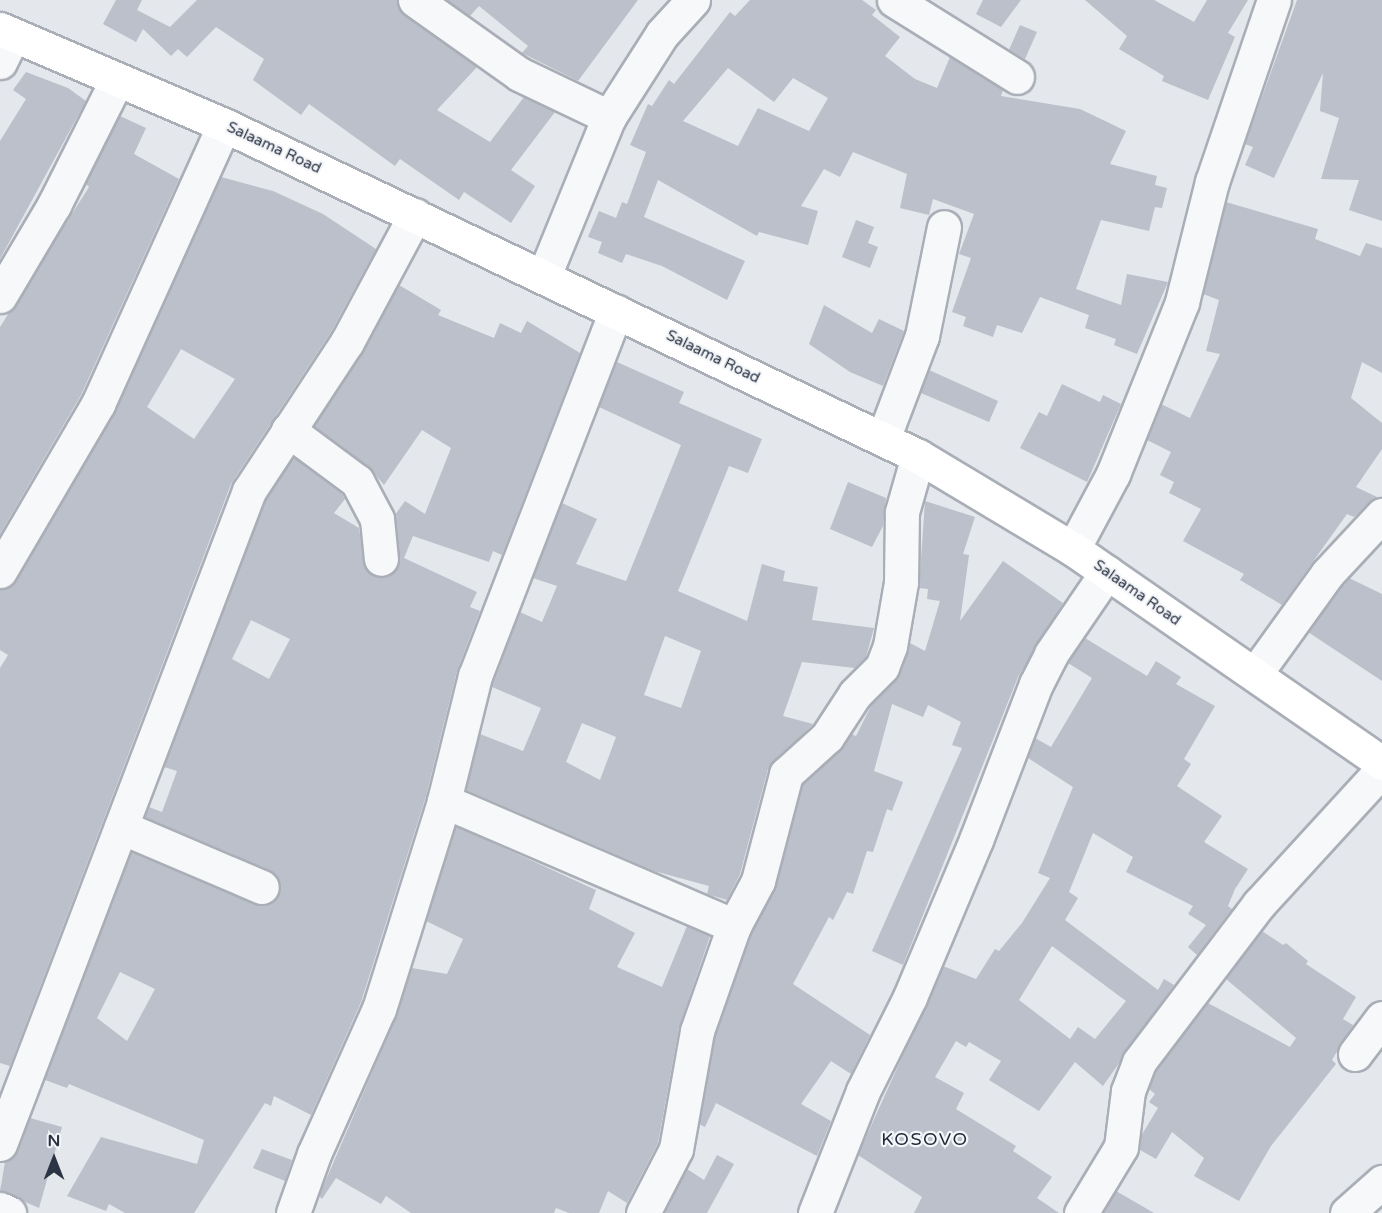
<!DOCTYPE html>
<html>
<head>
<meta charset="utf-8">
<style>
	body { margin:0 }
	#map { position:relative; width:1382px; height:1213px; overflow:hidden; background:#e4e7ec; font-family:"Varela Round",sans-serif }
	div>[style] { position:absolute }
	[style*='--x'] { left:calc(var(--x)*1px); top:calc(var(--y)*1px); width:calc(var(--w)*1px); rotate:calc(var(--a)*1deg) }
	.building>* { inset:0; background:#bbc0ca }
	.roads { filter:drop-shadow(2px 0 #a9aeb7) drop-shadow(-2px 0 #a9aeb7) drop-shadow(0 2px #a9aeb7) drop-shadow(0 -2px #a9aeb7) }
	.minor>* { height:33px; margin:-16.5px; padding:0 16.5px; transform-origin:16.5px; border-radius:16.5px; background:#f7f8fa }
	.major>* { height:33px; margin:-16.5px; padding:0 16.5px; transform-origin:16.5px; border-radius:16.5px; background:#fff }
	span { translate:-50% -50%; white-space:nowrap; text-align:center; line-height:1.15; -webkit-text-stroke:4.5px #f4f6f9; paint-order:stroke }
	.street-label { font-size:15px; color:#2b3445 }
	.quarter-label { font-size:18px; color:#1d2536; letter-spacing:1.5px }
	.north { position:absolute; left:24px; top:1129px; width:60px; height:60px; -webkit-text-stroke:4px #f4f6f9; paint-order:stroke; rotate:0deg; font-size:16px; font-weight:700; line-height:24px; text-align:center; color:#2b3445 }
	.north::after { content:''; display:block; margin:auto; width:21px; height:27px; background:#2b3445; clip-path:polygon(50% 0,100% 100%,50% 72%,0 100%) }
</style>
</head>
<body>
<div id="map">
	<div class="building">
		<div style="clip-path:polygon(116px 0,142px 0,137px 10px,170px 27px,197px 0,397px 0,404px 15px,477px 67px,437px 110px,490px 142px,524px 97px,555px 112px,511px 170px,535px 186px,511px 223px,464px 192px,459px 200px,400px 159px,395px 166px,309px 104px,301px 115px,253px 80px,264px 59px,216px 27px,187px 57px,178px 49px,171px 56px,143px 29px,136px 42px,103px 24px)"></div>
		<div style="clip-path:polygon(447px 0,638px 0,578px 81px,522px 53px,528px 46px,479px 6px,470px 16px)"></div>
		<div style="clip-path:polygon(evenodd,750px 0,862px 0,876px 10px,872px 15px,900px 37px,885px 56px,915px 79px,937px 88px,950px 57px,1003px 90px,1001px 96px,1080px 109px,1126px 131px,1110px 164px,1157px 176px,1155px 185px,1167px 188px,1162px 208px,1155px 207px,1149px 231px,1101px 220px,1076px 289px,1121px 305px,1127px 274px,1168px 282px,1137px 354px,1114px 345px,1116px 339px,1085px 328px,1089px 315px,1040px 297px,1022px 333px,997px 325px,993px 337px,963px 326px,966px 317px,952px 312px,971px 258px,959px 254px,974px 214px,933px 199px,929px 215px,900px 208px,907px 174px,853px 152px,840px 177px,824px 169px,801px 206px,818px 211px,808px 245px,759px 232px,757px 236px,658px 180px,644px 217px,745px 261px,727px 300px,662px 266px,626px 254px,622px 263px,598px 253px,602px 242px,588px 237px,599px 211px,616px 218px,622px 202px,627px 204px,646px 152px,630px 145px,648px 104px,652px 106px,669px 80px,674px 84px,730px 12px,735px 16px,750px 0,728px 68px,774px 102px,793px 78px,828px 98px,809px 131px,758px 108px,738px 146px,683px 121px,728px 68px)"></div>
		<div style="clip-path:polygon(983px 0,1021px 0,1001px 27px,976px 14px)"></div>
		<div style="clip-path:polygon(1085px 0,1154px 0,1194px 22px,1207px 0,1248px 0,1228px 33px,1235px 37px,1208px 100px,1162px 81px,1164px 76px,1119px 49px,1127px 36px)"></div>
		<div style="clip-path:polygon(1297px 0,1382px 0,1382px 221px,1349px 210px,1359px 180px,1321px 179px,1339px 118px,1320px 111px,1323px 73px,1274px 178px,1245px 165px,1253px 147px,1245px 144px)"></div>
		<div style="clip-path:polygon(1020px 25px,1037px 32px,1025px 59px,1009px 50px)"></div>
		<div style="clip-path:polygon(26px 72px,68px 88px,86px 101px,0 259px,0 141px,26px 99px,13px 90px)"></div>
		<div style="clip-path:polygon(120px 116px,146px 128px,134px 154px,179px 179px,81px 395px,0 534px,0 327px,89px 187px,86px 184px)"></div>
		<div style="clip-path:polygon(evenodd,221px 177px,273px 191px,323px 214px,376px 249px,331px 332px,231px 484px,10px 1066px,0 1063px,0 668px,8px 655px,0 650px,0 590px,16px 580px,114px 413px,221px 177px,181px 349px,235px 379px,194px 439px,147px 407px,181px 349px)"></div>
		<div style="clip-path:polygon(1226px 202px,1318px 229px,1315px 239px,1360px 256px,1366px 243px,1382px 248px,1382px 373px,1362px 362px,1351px 398px,1382px 423px,1382px 449px,1356px 487px,1377px 497px,1354px 517px,1347px 514px,1282px 605px,1240px 580px,1244px 574px,1183px 541px,1201px 509px,1169px 493px,1174px 482px,1160px 475px,1171px 452px,1147px 440px,1161px 404px,1190px 418px,1220px 354px,1206px 351px,1219px 300px,1203px 294px)"></div>
		<div style="clip-path:polygon(856px 220px,874px 227px,868px 243px,878px 247px,870px 268px,842px 257px)"></div>
		<div style="clip-path:polygon(evenodd,399px 285px,441px 310px,438px 315px,494px 338px,500px 323px,521px 333px,527px 321px,580px 353px,502px 555px,493px 551px,489px 562px,413px 536px,404px 558px,477px 592px,470px 607px,480px 611px,457px 671px,426px 796px,361px 1002px,311px 1115px,274px 1096px,271px 1106px,265px 1103px,194px 1213px,125px 1213px,109px 1204px,106px 1211px,67px 1196px,101px 1137px,197px 1164px,204px 1140px,69px 1084px,67px 1088px,45px 1080px,131px 852px,255px 904px,273px 902px,279px 894px,277px 876px,269px 870px,145px 817px,149px 807px,162px 812px,177px 771px,164px 767px,266px 500px,294px 457px,342px 494px,345px 499px,334px 513px,359px 528px,366px 569px,383px 578px,398px 566px,395px 515px,405px 501px,425px 514px,451px 448px,422px 430px,384px 485px,368px 466px,314px 426px,363px 352px,399px 285px,251px 620px,290px 639px,269px 679px,232px 659px,251px 620px,399px 285px,120px 972px,155px 989px,127px 1041px,97px 1018px,120px 972px)"></div>
		<div style="clip-path:polygon(824px 305px,872px 333px,879px 319px,904px 331px,883px 386px,850px 372px,809px 344px)"></div>
		<div style="clip-path:polygon(evenodd,617px 362px,684px 392px,679px 403px,762px 439px,748px 473px,729px 466px,678px 591px,747px 621px,762px 564px,785px 571px,783px 581px,818px 587px,812px 620px,874px 628px,866px 657px,855px 668px,802px 662px,783px 716px,813px 724px,768px 769px,740px 874px,727px 900px,707px 894px,709px 886px,654px 871px,466px 790px,480px 734px,523px 751px,541px 708px,492px 687px,520px 612px,542px 622px,557px 586px,533px 578px,562px 503px,597px 519px,576px 564px,626px 581px,681px 445px,599px 407px,617px 362px,665px 636px,701px 651px,681px 708px,644px 695px,665px 636px,617px 362px,582px 723px,616px 737px,600px 780px,566px 762px,582px 723px)"></div>
		<div style="clip-path:polygon(929px 370px,998px 401px,989px 422px,921px 393px)"></div>
		<div style="clip-path:polygon(1062px 384px,1100px 402px,1103px 395px,1121px 404px,1087px 482px,1020px 448px,1039px 412px,1047px 416px)"></div>
		<div style="clip-path:polygon(848px 482px,886px 498px,883px 526px,872px 547px,830px 529px)"></div>
		<div style="clip-path:polygon(925px 501px,975px 517px,963px 554px,969px 555px,960px 621px,1003px 561px,1063px 603px,1018px 677px,903px 965px,872px 951px,962px 748px,952px 745px,961px 722px,928px 705px,923px 717px,892px 704px,874px 771px,903px 782px,892px 811px,887px 809px,873px 852px,867px 851px,853px 894px,847px 892px,833px 920px,829px 917px,793px 984px,870px 1035px,851px 1074px,831px 1061px,801px 1104px,831px 1121px,817px 1156px,716px 1103px,705px 1127px,699px 1124px,715px 1036px,751px 934px,776px 886px,803px 784px,851px 734px,856px 736px,873px 702px,899px 674px,910px 643px,925px 651px,940px 601px,927px 599px,928px 589px,919px 588px)"></div>
		<div style="clip-path:polygon(1349px 578px,1382px 594px,1382px 681px,1308px 632px)"></div>
		<div style="clip-path:polygon(evenodd,1085px 638px,1147px 676px,1156px 661px,1181px 677px,1176px 684px,1215px 706px,1184px 759px,1191px 764px,1177px 786px,1222px 816px,1204px 842px,1248px 869px,1235px 889px,1228px 906px,1232px 909px,1197px 955px,1188px 947px,1206px 925px,1188px 914px,1193px 906px,1126px 872px,1133px 857px,1093px 833px,1069px 892px,1078px 898px,1065px 920px,1158px 990px,1164px 979px,1174px 985px,1103px 1086px,1075px 1062px,1039px 1111px,989px 1080px,1001px 1061px,969px 1042px,966px 1047px,956px 1041px,935px 1077px,964px 1093px,956px 1109px,1016px 1146px,1013px 1151px,1052px 1177px,1037px 1198px,1059px 1213px,914px 1213px,922px 1197px,858px 1155px,943px 966px,976px 979px,995px 949px,999px 951px,1022px 923px,1050px 878px,1038px 873px,1073px 787px,1028px 758px,1035px 738px,1051px 747px,1092px 678px,1068px 663px,1085px 638px,1052px 946px,1126px 1001px,1095px 1039px,1078px 1027px,1070px 1039px,1019px 1000px,1052px 946px)"></div>
		<div style="clip-path:polygon(456px 826px,596px 890px,589px 909px,635px 933px,617px 967px,662px 987px,687px 926px,710px 936px,679px 1028px,658px 1143px,627px 1203px,608px 1191px,599px 1213px,569px 1213px,556px 1208px,554px 1213px,411px 1213px,386px 1196px,381px 1204px,336px 1178px,322px 1199px,319px 1196px,396px 1017px,412px 968px,447px 974px,463px 939px,426px 921px)"></div>
		<div style="clip-path:polygon(1262px 931px,1283px 945px,1286px 943px,1308px 961px,1306px 964px,1356px 997px,1343px 1019px,1353px 1025px,1332px 1060px,1336px 1064px,1271px 1146px,1239px 1201px,1194px 1176px,1204px 1158px,1172px 1132px,1156px 1159px,1140px 1150px,1141px 1136px,1158px 1108px,1149px 1102px,1155px 1094px,1149px 1089px,1156px 1071px,1208px 1003px,1290px 1047px,1296px 1038px,1226px 979px)"></div>
		<div style="clip-path:polygon(30px 1118px,62px 1127px,39px 1208px,0 1191px,5px 1162px,21px 1144px)"></div>
		<div style="clip-path:polygon(262px 1149px,292px 1160px,285px 1181px,253px 1168px)"></div>
		<div style="clip-path:polygon(717px 1155px,734px 1164px,707px 1213px,664px 1213px,687px 1169px,704px 1180px)"></div>
		<div style="clip-path:polygon(1116px 1191px,1154px 1213px,1103px 1213px)"></div>
	</div>
	<div class="roads">
		<div class="minor">
			<div style="--x:415;--y:0;--w:128;--a:35.4"></div>
			<div style="--x:519;--y:74;--w:100;--a:25.5"></div>
			<div style="--x:894;--y:0;--w:145;--a:32"></div>
			<div style="--x:0;--y:62;--w:30;--a:-64"></div>
			<div style="--x:544;--y:276;--w:172;--a:-67.8"></div>
			<div style="--x:609;--y:117;--w:98;--a:-57.4"></div>
			<div style="--x:662;--y:34;--w:46;--a:-47.6"></div>
			<div style="--x:0;--y:296;--w:106;--a:-59.3"></div>
			<div style="--x:54;--y:205;--w:140;--a:-63.3"></div>
			<div style="--x:288;--y:430;--w:86;--a:36.5"></div>
			<div style="--x:357;--y:481;--w:43;--a:62.2"></div>
			<div style="--x:377;--y:519;--w:40;--a:84.3"></div>
			<div style="--x:883;--y:439;--w:110;--a:-69.3"></div>
			<div style="--x:922;--y:336;--w:111;--a:-78.6"></div>
			<div style="--x:1073;--y:549;--w:85;--a:-61.9"></div>
			<div style="--x:1113;--y:474;--w:185;--a:-68.1"></div>
			<div style="--x:1182;--y:302;--w:124;--a:-76"></div>
			<div style="--x:1212;--y:182;--w:192;--a:-71.2"></div>
			<div style="--x:0;--y:571;--w:194;--a:-59.6"></div>
			<div style="--x:98;--y:404;--w:306;--a:-65.7"></div>
			<div style="--x:1255;--y:674;--w:123;--a:-54.2"></div>
			<div style="--x:1327;--y:574;--w:81;--a:-47"></div>
			<div style="--x:444;--y:801;--w:316;--a:23.3"></div>
			<div style="--x:121;--y:827;--w:153;--a:23.1"></div>
			<div style="--x:1355;--y:1054;--w:45;--a:-53.1"></div>
			<div style="--x:0;--y:1144;--w:699;--a:-69.13"></div>
			<div style="--x:249;--y:491;--w:178;--a:-56.7"></div>
			<div style="--x:347;--y:342;--w:144;--a:-61.8"></div>
			<div style="--x:0;--y:1209;--w:10;--a:24"></div>
			<div style="--x:293;--y:1213;--w:63;--a:-70.4"></div>
			<div style="--x:314;--y:1154;--w:159;--a:-65.9"></div>
			<div style="--x:379;--y:1009;--w:218;--a:-72.6"></div>
			<div style="--x:444;--y:801;--w:129;--a:-76.1"></div>
			<div style="--x:475;--y:676;--w:391;--a:-68.9"></div>
			<div style="--x:643;--y:1213;--w:72;--a:-62.7"></div>
			<div style="--x:676;--y:1149;--w:120;--a:-79.9"></div>
			<div style="--x:697;--y:1031;--w:111;--a:-70.6"></div>
			<div style="--x:734;--y:926;--w:51;--a:-61.9"></div>
			<div style="--x:758;--y:881;--w:111;--a:-75.3"></div>
			<div style="--x:786;--y:774;--w:55;--a:-42.1"></div>
			<div style="--x:827;--y:737;--w:51;--a:-56.9"></div>
			<div style="--x:855;--y:694;--w:38;--a:-45"></div>
			<div style="--x:882;--y:667;--w:22;--a:-69"></div>
			<div style="--x:890;--y:646;--w:65;--a:-80.2"></div>
			<div style="--x:901;--y:582;--w:70;--a:-89.2"></div>
			<div style="--x:902;--y:512;--w:58;--a:-74.1"></div>
			<div style="--x:815;--y:1213;--w:131;--a:-68.5"></div>
			<div style="--x:863;--y:1091;--w:105;--a:-63.4"></div>
			<div style="--x:910;--y:997;--w:170;--a:-67.2"></div>
			<div style="--x:976;--y:840;--w:167;--a:-69"></div>
			<div style="--x:1036;--y:684;--w:34;--a:-63"></div>
			<div style="--x:1051;--y:654;--w:99;--a:-55.7"></div>
			<div style="--x:1081;--y:1213;--w:77;--a:-58.8"></div>
			<div style="--x:1121;--y:1147;--w:56;--a:-82.9"></div>
			<div style="--x:1128;--y:1091;--w:31;--a:-69"></div>
			<div style="--x:1139;--y:1062;--w:198;--a:-52.8"></div>
			<div style="--x:1259;--y:904;--w:182;--a:-47.5"></div>
			<div style="--x:1347;--y:1213;--w:47;--a:-41.5"></div>
		</div>
		<div class="major">
			<div style="--x:0;--y:29;--w:244;--a:23.2"></div>
			<div style="--x:224;--y:125;--w:769;--a:25.5"></div>
			<div style="--x:918;--y:456;--w:181;--a:31"></div>
			<div style="--x:1073;--y:549;--w:376;--a:34.7"></div>
		</div>
	</div>
	<div class="street-label">
		<span style="left:274px;top:148px;rotate:25deg">Salaama Road</span>
		<span style="left:713px;top:357px;rotate:26deg">Salaama Road</span>
		<span style="left:1137px;top:593px;rotate:35deg">Salaama Road</span>
	</div>
	<div class="quarter-label">
		<span style="left:925px;top:1139px">KOSOVO</span>
	</div>
	<div class="north">N</div>
</div>
</body>
</html>
